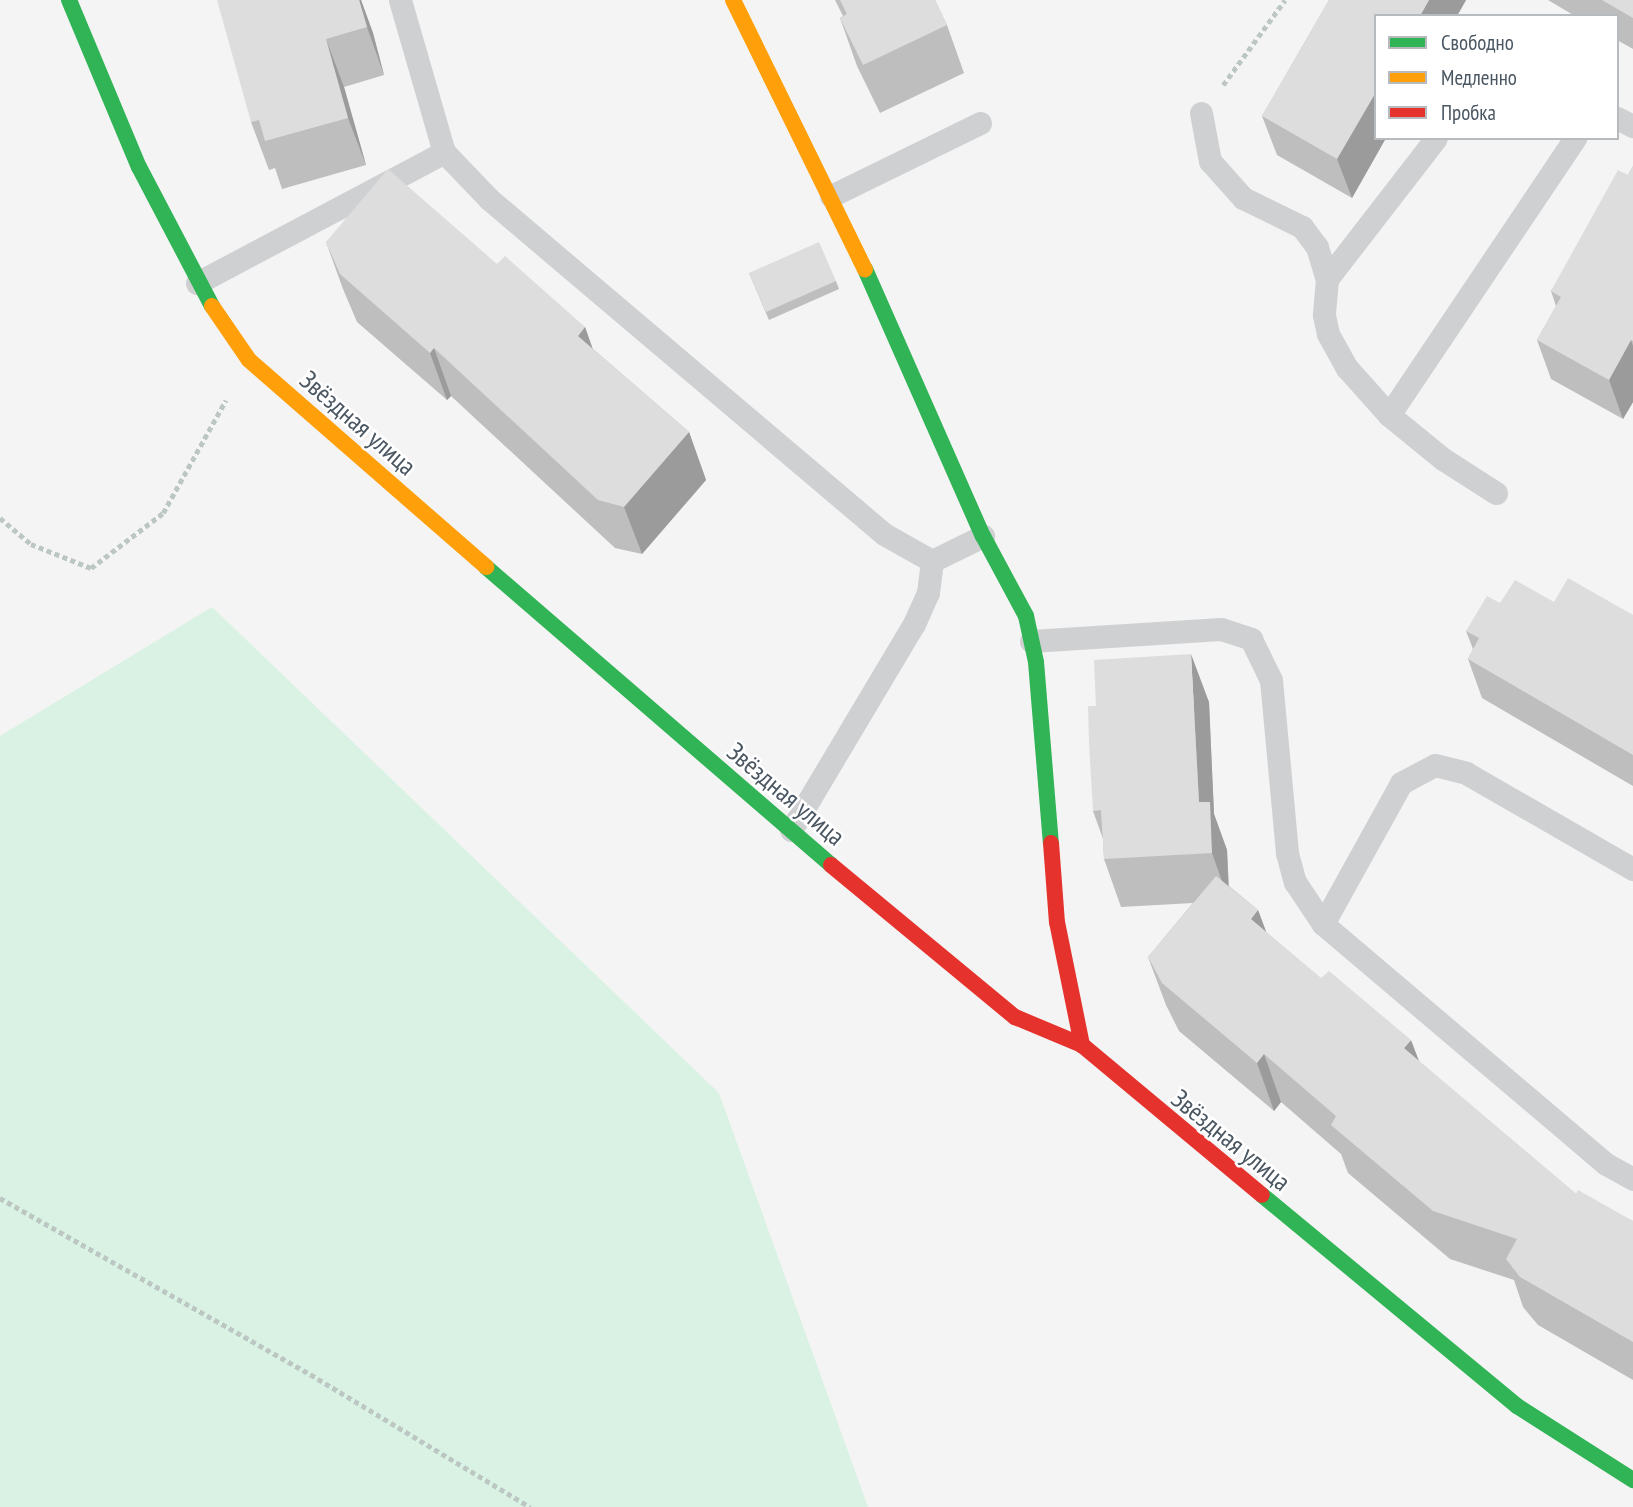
<!DOCTYPE html>
<html>
<head>
<meta charset="utf-8">
<style>
	body { margin:0 }
	#map { position:relative; width:1633px; height:1507px; overflow:hidden; background:#f4f4f4; font-family:"PT Sans Narrow",sans-serif }
	div>[style] { position:absolute }
	[style*='--x'] { left:calc(var(--x)*1px); top:calc(var(--y)*1px); width:calc(var(--w)*1px); rotate:calc(var(--a)*1deg) }
	.green>* { inset:0; background:#d9f2e3 }
	.path>* { height:4.5px; margin-top:-2.25px; transform-origin:0; background:repeating-linear-gradient(90deg,#bcc7c4 0 5px,transparent 0 8.5px) }
	.lane>* { height:23px; margin:-11.5px; padding:0 11.5px; transform-origin:11.5px; border-radius:11.5px; background:#ced0d2 }
	.fast>* { height:16px; margin:-8px; padding:0 8px; transform-origin:8px; border-radius:8px; background:#30b455 }
	.slow>* { height:16px; margin:-8px; padding:0 8px; transform-origin:8px; border-radius:8px; background:#ff9f0a }
	.jam>* { height:16px; margin:-8px; padding:0 8px; transform-origin:8px; border-radius:8px; background:#e5322d }
	.wall>* { inset:0; background:#bebebf }
	.shaded-wall>* { inset:0; background:#9b9b9b }
	.building>* { inset:0; background:#ddddde }
	span { translate:-50% -50%; white-space:nowrap; text-align:center; line-height:1.15; -webkit-text-stroke:5px #fff; paint-order:stroke }
	.street-label { font-size:26px; color:#4a5661 }
	.legend { position:absolute; left:1374px; top:14px; width:245px; height:126px; box-sizing:border-box; background:#fff; border:2px solid #b7bbc0; margin:0; padding:9px 12px; list-style:none; font-size:21px; color:#4a5661 }
	.legend li { display:flex; align-items:center; gap:14px; height:35px }
	.legend b { width:35px; border:2px solid #b7bbc0 }
</style>
</head>
<body>
<div id="map">
	<div class="green">
		<div style="clip-path:polygon(212px 607px,719px 1093px,868px 1507px,0 1507px,0 736px)"></div>
	</div>
	<div class="path">
		<div style="--x:1223;--y:85;--w:105;--a:-53.9"></div>
		<div style="--x:0;--y:518;--w:40;--a:40"></div>
		<div style="--x:31;--y:544;--w:65;--a:21.8"></div>
		<div style="--x:91;--y:568;--w:91;--a:-37.4"></div>
		<div style="--x:163;--y:513;--w:129;--a:-60.9"></div>
		<div style="--x:0;--y:1198;--w:366;--a:29.6"></div>
		<div style="--x:318;--y:1379;--w:248;--a:31.1"></div>
	</div>
	<div class="lane">
		<div style="--x:400;--y:0;--w:158;--a:73.9"></div>
		<div style="--x:444;--y:152;--w:65;--a:46.2"></div>
		<div style="--x:489;--y:199;--w:518;--a:40.3"></div>
		<div style="--x:884;--y:534;--w:55;--a:29.4"></div>
		<div style="--x:932;--y:561;--w:57;--a:-26.1"></div>
		<div style="--x:1201;--y:113;--w:49;--a:79.4"></div>
		<div style="--x:1210;--y:161;--w:50;--a:48.3"></div>
		<div style="--x:1243;--y:198;--w:66;--a:26.2"></div>
		<div style="--x:1302;--y:227;--w:25;--a:53"></div>
		<div style="--x:1317;--y:247;--w:34;--a:73"></div>
		<div style="--x:1327;--y:279;--w:36;--a:95"></div>
		<div style="--x:1324;--y:315;--w:19;--a:78"></div>
		<div style="--x:1328;--y:334;--w:39;--a:61"></div>
		<div style="--x:1347;--y:368;--w:63;--a:48.2"></div>
		<div style="--x:1389;--y:415;--w:70;--a:39.2"></div>
		<div style="--x:1443;--y:459;--w:63;--a:32.7"></div>
		<div style="--x:1617;--y:118;--w:18;--a:27"></div>
		<div style="--x:831;--y:196;--w:166;--a:-26.1"></div>
		<div style="--x:1327;--y:279;--w:178;--a:-52.3"></div>
		<div style="--x:197;--y:283;--w:280;--a:-27.9"></div>
		<div style="--x:1389;--y:415;--w:334;--a:-56.1"></div>
		<div style="--x:1031;--y:641;--w:190;--a:-3.6"></div>
		<div style="--x:1221;--y:629;--w:32;--a:18"></div>
		<div style="--x:1251;--y:639;--w:46;--a:64"></div>
		<div style="--x:1271;--y:680;--w:174;--a:84.7"></div>
		<div style="--x:1287;--y:853;--w:30;--a:75"></div>
		<div style="--x:1295;--y:882;--w:50;--a:56.3"></div>
		<div style="--x:1323;--y:924;--w:371;--a:40.3"></div>
		<div style="--x:1606;--y:1164;--w:31;--a:29"></div>
		<div style="--x:791;--y:830;--w:240;--a:-59.2"></div>
		<div style="--x:914;--y:624;--w:34;--a:-66"></div>
		<div style="--x:928;--y:593;--w:32;--a:-83"></div>
		<div style="--x:1323;--y:924;--w:161;--a:-61"></div>
		<div style="--x:1401;--y:783;--w:38;--a:-28"></div>
		<div style="--x:1435;--y:765;--w:32;--a:14"></div>
		<div style="--x:1466;--y:773;--w:193;--a:29.9"></div>
	</div>
	<div class="fast">
		<div style="--x:69;--y:0;--w:181;--a:67.3"></div>
		<div style="--x:139;--y:167;--w:157;--a:62.3"></div>
		<div style="--x:865;--y:269;--w:292;--a:66.2"></div>
		<div style="--x:983;--y:536;--w:91;--a:61.7"></div>
		<div style="--x:1026;--y:616;--w:47;--a:77.7"></div>
		<div style="--x:1036;--y:662;--w:182;--a:85.3"></div>
		<div style="--x:486;--y:567;--w:456;--a:40.8"></div>
		<div style="--x:1262;--y:1195;--w:331;--a:39.6"></div>
		<div style="--x:1517;--y:1406;--w:138;--a:32.5"></div>
	</div>
	<div class="slow">
		<div style="--x:733;--y:0;--w:300;--a:63.9"></div>
		<div style="--x:212;--y:306;--w:65;--a:55.6"></div>
		<div style="--x:249;--y:360;--w:315;--a:41.1"></div>
	</div>
	<div class="jam">
		<div style="--x:1051;--y:843;--w:79;--a:85.7"></div>
		<div style="--x:1057;--y:922;--w:126;--a:78.5"></div>
		<div style="--x:831;--y:865;--w:239;--a:39.6"></div>
		<div style="--x:1015;--y:1017;--w:73;--a:22.7"></div>
		<div style="--x:1082;--y:1045;--w:234;--a:39.8"></div>
	</div>
	<div class="wall">
		<div style="clip-path:polygon(361px 0,373px 33px,384px 75px,344px 87px,366px 165px,282px 189px,275px 168px,269px 170px,251px 122px)"></div>
		<div style="clip-path:polygon(835px 0,935px 0,947px 25px,964px 73px,880px 113px,857px 66px,840px 18px,843px 16px)"></div>
		<div style="clip-path:polygon(1329px 0,1466px 0,1457px 16px,1376px 16px,1376px 138px,1386px 138px,1352px 198px,1277px 155px,1262px 116px)"></div>
		<div style="clip-path:polygon(1548px 0,1633px 0,1633px 49px,1617px 40px,1617px 16px,1575px 16px)"></div>
		<div style="clip-path:polygon(1633px 166px,1633px 402px,1623px 419px,1551px 379px,1537px 340px,1556px 306px,1551px 291px,1628px 175px)"></div>
		<div style="clip-path:polygon(326px 242px,497px 264px,585px 327px,592px 348px,689px 432px,706px 480px,642px 554px,615px 548px,451px 396px,447px 400px,357px 322px,343px 289px)"></div>
		<div style="clip-path:polygon(749px 273px,836px 281px,839px 289px,769px 320px)"></div>
		<div style="clip-path:polygon(1554px 602px,1633px 615px,1633px 786px,1482px 698px,1468px 659px,1473px 649px,1466px 631px,1500px 603px)"></div>
		<div style="clip-path:polygon(1209px 702px,1214px 814px,1227px 850px,1229px 886px,1258px 910px,1266px 932px,1576px 1194px,1633px 1221px,1633px 1380px,1538px 1325px,1523px 1307px,1514px 1280px,1450px 1259px,1348px 1173px,1341px 1154px,1281px 1102px,1274px 1111px,1179px 1031px,1166px 1005px,1148px 957px,1193px 903px,1121px 907px,1104px 859px,1103px 839px,1093px 811px)"></div>
	</div>
	<div class="shaded-wall">
		<div style="clip-path:polygon(359px 0,361px 0,373px 33px,384px 75px,367px 27px)"></div>
		<div style="clip-path:polygon(1429px 0,1466px 0,1457px 16px,1420px 16px)"></div>
		<div style="clip-path:polygon(326px 39px,344px 87px,366px 165px,348px 118px)"></div>
		<div style="clip-path:polygon(1376px 92px,1376px 138px,1386px 138px,1352px 198px,1337px 159px)"></div>
		<div style="clip-path:polygon(585px 327px,602px 375px,578px 336px)"></div>
		<div style="clip-path:polygon(1631px 340px,1633px 346px,1633px 402px,1623px 419px,1609px 380px)"></div>
		<div style="clip-path:polygon(434px 348px,451px 396px,447px 400px,430px 353px)"></div>
		<div style="clip-path:polygon(689px 432px,706px 480px,642px 554px,624px 507px)"></div>
		<div style="clip-path:polygon(1191px 654px,1209px 702px,1214px 814px,1227px 850px,1229px 901px,1212px 853px,1199px 802px)"></div>
		<div style="clip-path:polygon(1258px 910px,1276px 958px,1251px 919px)"></div>
		<div style="clip-path:polygon(1411px 1040px,1429px 1087px,1404px 1048px)"></div>
		<div style="clip-path:polygon(1264px 1054px,1281px 1102px,1274px 1111px,1257px 1063px)"></div>
	</div>
	<div class="building">
		<div style="clip-path:polygon(217px 0,359px 0,367px 27px,326px 39px,348px 118px,265px 141px,259px 120px,251px 122px)"></div>
		<div style="clip-path:polygon(840px 0,935px 0,947px 25px,863px 65px,840px 18px,847px 14px)"></div>
		<div style="clip-path:polygon(1329px 0,1429px 0,1420px 16px,1376px 16px,1376px 92px,1337px 159px,1262px 116px)"></div>
		<div style="clip-path:polygon(1602px 0,1633px 0,1633px 18px)"></div>
		<div style="clip-path:polygon(1633px 166px,1633px 341px,1631px 340px,1609px 380px,1537px 340px,1561px 297px,1551px 291px,1618px 170px,1628px 175px)"></div>
		<div style="clip-path:polygon(388px 169px,497px 264px,505px 256px,585px 327px,578px 336px,689px 432px,624px 507px,598px 500px,434px 348px,430px 353px,340px 274px,326px 242px)"></div>
		<div style="clip-path:polygon(819px 242px,836px 281px,766px 312px,749px 273px)"></div>
		<div style="clip-path:polygon(1568px 578px,1633px 615px,1633px 755px,1468px 659px,1479px 638px,1466px 631px,1487px 596px,1500px 603px,1515px 580px,1554px 602px)"></div>
		<div style="clip-path:polygon(1191px 654px,1199px 802px,1210px 802px,1212px 853px,1104px 859px,1101px 810px,1093px 811px,1089px 743px,1088px 706px,1096px 706px,1094px 660px)"></div>
		<div style="clip-path:polygon(1216px 876px,1258px 910px,1251px 919px,1321px 978px,1329px 971px,1411px 1040px,1404px 1048px,1576px 1194px,1578px 1190px,1633px 1221px,1633px 1342px,1520px 1277px,1506px 1259px,1517px 1239px,1433px 1211px,1331px 1125px,1336px 1116px,1264px 1054px,1257px 1063px,1162px 983px,1148px 957px)"></div>
	</div>
	<div class="street-label">
		<span style="left:358px;top:423px;rotate:41deg">Звёздная улица</span>
		<span style="left:786px;top:794px;rotate:40deg">Звёздная улица</span>
		<span style="left:1231px;top:1140px;rotate:39deg">Звёздная улица</span>
	</div>
	<ul class="legend">
	<li><b style="height:9px;background:#30b455"></b>Свободно</li>
	<li><b style="height:9px;background:#ff9f0a"></b>Медленно</li>
	<li><b style="height:9px;background:#e5322d"></b>Пробка</li>
	</ul>
</div>
</body>
</html>
